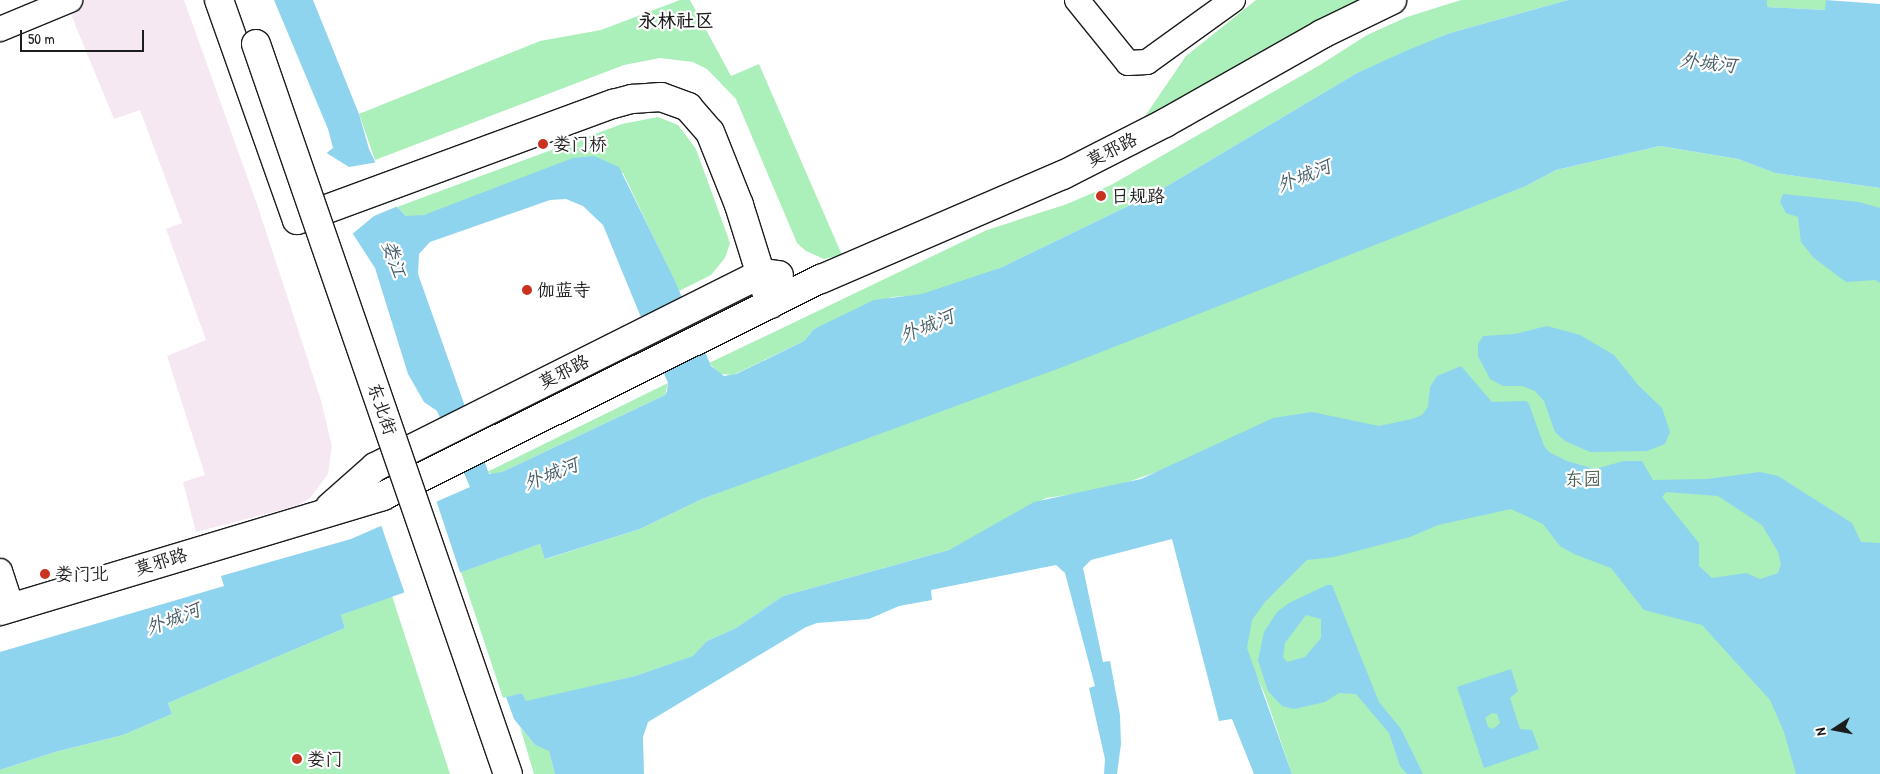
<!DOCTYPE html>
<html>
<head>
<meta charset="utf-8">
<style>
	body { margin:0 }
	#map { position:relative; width:1880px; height:774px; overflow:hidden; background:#fff; font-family:"Patrick Hand","LXGW WenKai TC",sans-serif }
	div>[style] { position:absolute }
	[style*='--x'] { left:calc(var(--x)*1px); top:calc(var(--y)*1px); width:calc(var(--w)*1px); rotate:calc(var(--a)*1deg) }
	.built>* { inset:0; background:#f5e8f2 }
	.green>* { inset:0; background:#abefba }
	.water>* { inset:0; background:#8ed4ef }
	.pier>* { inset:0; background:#fff }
	.roads { filter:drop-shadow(1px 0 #1c1c1c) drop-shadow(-1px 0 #1c1c1c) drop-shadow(0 1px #1c1c1c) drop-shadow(0 -1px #1c1c1c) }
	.minor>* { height:24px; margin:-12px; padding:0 12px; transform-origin:12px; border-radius:12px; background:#fff }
	.major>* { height:28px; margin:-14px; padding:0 14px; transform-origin:14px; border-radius:14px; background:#fff }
	.bridges { filter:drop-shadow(1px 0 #1c1c1c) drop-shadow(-1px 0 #1c1c1c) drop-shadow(0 1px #1c1c1c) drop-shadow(0 -1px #1c1c1c) }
	.major-bridge>* { height:28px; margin:-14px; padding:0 14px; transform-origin:14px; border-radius:14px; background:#fff }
	.dots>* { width:14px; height:14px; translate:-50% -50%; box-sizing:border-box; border:2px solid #fff; border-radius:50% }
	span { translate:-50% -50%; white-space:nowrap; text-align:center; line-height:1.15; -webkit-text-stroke:4.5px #fff; paint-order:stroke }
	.poi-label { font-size:18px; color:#1c1c1c }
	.left { translate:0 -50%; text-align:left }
	.street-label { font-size:18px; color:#1c1c1c }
	.park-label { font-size:18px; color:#475b4b }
	.neighbourhood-label { font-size:19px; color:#1c1c1c; font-weight:700 }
	.water-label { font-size:19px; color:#445c66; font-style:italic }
	.north { position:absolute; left:1810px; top:704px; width:50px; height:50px; -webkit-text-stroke:4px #fff; paint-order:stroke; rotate:259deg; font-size:14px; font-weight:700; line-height:20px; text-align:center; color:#1c1c1c }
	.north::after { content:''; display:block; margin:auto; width:18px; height:22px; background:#1c1c1c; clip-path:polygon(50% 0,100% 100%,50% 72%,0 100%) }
	.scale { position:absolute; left:20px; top:30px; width:124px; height:22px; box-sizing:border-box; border:2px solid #1c1c1c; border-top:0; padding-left:6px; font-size:15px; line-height:18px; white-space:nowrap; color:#1c1c1c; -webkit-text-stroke:4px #fff; paint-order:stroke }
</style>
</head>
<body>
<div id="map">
	<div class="built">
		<div style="clip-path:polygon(65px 0,184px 0,258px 207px,320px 397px,332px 446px,328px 474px,310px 498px,296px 506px,196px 532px,183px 482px,205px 475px,167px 356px,206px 340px,166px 229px,182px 223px,140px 110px,114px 119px)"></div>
	</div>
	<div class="green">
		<div style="clip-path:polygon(680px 0,690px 0,731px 76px,759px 64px,842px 255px,824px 259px,806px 251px,797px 243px,736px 99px,707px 69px,693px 62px,660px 58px,624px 65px,375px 160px,359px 114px,540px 41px,601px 30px)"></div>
		<div style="clip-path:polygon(1256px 0,1361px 0,1141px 122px,1186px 56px)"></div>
		<div style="clip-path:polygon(1461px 0,1568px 0,1450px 33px,1357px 73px,1157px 192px,1000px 268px,953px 286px,922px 295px,892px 297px,814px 329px,804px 341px,733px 375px,720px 374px,709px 363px,987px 230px,1067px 204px,1111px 185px,1320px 65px,1367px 35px,1407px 17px)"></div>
		<div style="clip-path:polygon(1767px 0,1826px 0,1826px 10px,1767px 7px)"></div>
		<div style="clip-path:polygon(658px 117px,678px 125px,696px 149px,730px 243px,725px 258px,711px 275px,679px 291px,623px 173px,414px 217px,406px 216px,397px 207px,622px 124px)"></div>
		<div style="clip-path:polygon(1660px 146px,1738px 159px,1775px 173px,1880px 188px,1880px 774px,1292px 774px,1265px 695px,1165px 469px,1108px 489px,1046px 498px,949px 550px,783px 596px,736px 628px,707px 641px,694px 656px,635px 676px,526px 702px,522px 693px,503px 698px,461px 572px,540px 544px,546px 559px,640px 529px,702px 499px,1526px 186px,1556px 170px)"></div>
		<div style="clip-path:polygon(668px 383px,665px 395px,502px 472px,494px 475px,487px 472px)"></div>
		<div style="clip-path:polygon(392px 596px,450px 774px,0 774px,0 770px,55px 752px,123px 735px,172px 714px,168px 703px,345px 628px,341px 615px)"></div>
		<div style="clip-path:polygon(520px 727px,535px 745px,549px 750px,555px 774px,534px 774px)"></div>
	</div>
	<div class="water">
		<div style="clip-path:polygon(evenodd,274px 0,313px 0,359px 114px,369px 149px,397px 207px,406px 216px,424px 215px,573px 158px,594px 156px,619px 167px,675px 281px,711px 366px,724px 376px,736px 374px,804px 341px,814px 329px,874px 300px,922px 294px,1000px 268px,1157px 192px,1357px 73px,1408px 50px,1450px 33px,1568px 0,1767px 0,1767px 7px,1825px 10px,1826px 0,1880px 4px,1880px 188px,1775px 173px,1738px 159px,1660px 146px,1556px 170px,1526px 186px,1060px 368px,702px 499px,640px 529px,545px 559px,540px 544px,341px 615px,345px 628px,168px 703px,172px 714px,123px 735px,55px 752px,0 770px,0 652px,224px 586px,221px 576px,351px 539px,470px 487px,437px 411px,424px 402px,408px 374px,375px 268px,353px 234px,324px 155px,333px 148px,328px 129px,274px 0,566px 199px,583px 206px,603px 225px,668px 383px,667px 391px,665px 395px,502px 472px,489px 474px,418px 274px,419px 254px,430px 242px,550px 200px,566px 199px)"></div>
		<div style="clip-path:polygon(1783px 194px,1859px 202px,1880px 208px,1880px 283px,1875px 280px,1846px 282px,1814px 258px,1801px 242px,1798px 217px,1786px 213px,1780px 202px)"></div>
		<div style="clip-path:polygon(1547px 326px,1580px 335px,1614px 355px,1638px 385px,1662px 408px,1670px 432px,1665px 444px,1647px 451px,1590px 452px,1565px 441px,1555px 432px,1544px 401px,1535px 391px,1522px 386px,1503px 386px,1490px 379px,1478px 356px,1478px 344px,1483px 336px,1515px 334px)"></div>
		<div style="clip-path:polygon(evenodd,1461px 366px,1492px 402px,1526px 401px,1529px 404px,1544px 446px,1549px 452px,1567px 461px,1595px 469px,1624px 461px,1642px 461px,1653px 480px,1707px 479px,1760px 472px,1778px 476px,1852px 523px,1861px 542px,1880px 543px,1880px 774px,1796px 774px,1784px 732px,1770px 700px,1702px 625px,1644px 610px,1611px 568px,1574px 554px,1560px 546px,1543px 524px,1511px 509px,1438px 525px,1410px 537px,1334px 557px,1307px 560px,1265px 602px,1252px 620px,1247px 648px,1292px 774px,1254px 774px,1232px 719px,1219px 721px,1172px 539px,1091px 560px,1083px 568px,1103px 662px,1110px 661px,1120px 715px,1121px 744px,1117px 774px,1104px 774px,1105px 759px,1089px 688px,1095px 686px,1065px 573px,1056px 565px,931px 590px,932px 600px,899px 606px,869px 619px,817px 623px,806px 627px,648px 722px,643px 737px,644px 774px,555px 774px,549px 751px,535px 745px,514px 719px,506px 697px,522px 693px,526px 701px,635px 676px,693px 656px,707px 641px,736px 628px,783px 596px,949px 550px,1034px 502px,1141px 479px,1273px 418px,1312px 412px,1379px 426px,1412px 419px,1422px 415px,1428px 407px,1430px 387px,1437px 376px,1461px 366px,1666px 492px,1718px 496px,1762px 525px,1778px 552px,1781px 564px,1778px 573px,1760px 579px,1746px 573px,1712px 578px,1699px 566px,1699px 543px,1662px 497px,1666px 492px)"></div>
		<div style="clip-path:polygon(evenodd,1327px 585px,1332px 585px,1379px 702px,1401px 729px,1423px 774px,1407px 774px,1400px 766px,1389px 733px,1356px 694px,1339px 693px,1325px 702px,1294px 709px,1282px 706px,1268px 691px,1258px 660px,1264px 632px,1277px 612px,1289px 603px,1327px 585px,1306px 615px,1321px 619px,1321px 638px,1305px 657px,1287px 662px,1283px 657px,1285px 643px,1306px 615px)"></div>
		<div style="clip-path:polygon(evenodd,1511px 669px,1518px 691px,1510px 698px,1520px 729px,1532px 730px,1539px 749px,1484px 768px,1457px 687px,1511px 669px,1492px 713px,1497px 714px,1500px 723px,1493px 729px,1488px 727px,1485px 718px,1492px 713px)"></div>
	</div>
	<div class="pier">
		<div style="clip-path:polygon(325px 152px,349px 167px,378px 162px,398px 206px,374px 216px,351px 235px,322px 156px)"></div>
		<div style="clip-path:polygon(436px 500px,461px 575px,405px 594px,381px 525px)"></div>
	</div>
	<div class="roads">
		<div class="minor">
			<div style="--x:1077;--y:0;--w:81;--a:51"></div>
			<div style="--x:1128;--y:63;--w:19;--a:-3"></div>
			<div style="--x:1147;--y:62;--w:106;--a:-35.8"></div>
			<div style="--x:0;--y:29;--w:76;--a:-22.5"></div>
			<div style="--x:0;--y:571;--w:38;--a:72"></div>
		</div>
		<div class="major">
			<div style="--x:219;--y:0;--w:233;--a:70.5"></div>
			<div style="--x:297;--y:220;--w:337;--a:-20.2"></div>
			<div style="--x:613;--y:104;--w:20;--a:-15"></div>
			<div style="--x:632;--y:99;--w:29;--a:-4"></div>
			<div style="--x:661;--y:97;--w:29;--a:20"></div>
			<div style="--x:688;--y:107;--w:33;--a:49"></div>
			<div style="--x:710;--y:132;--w:79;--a:68.3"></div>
			<div style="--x:739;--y:205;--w:104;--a:72.6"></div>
			<div style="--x:330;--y:507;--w:60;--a:-41.6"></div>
			<div style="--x:375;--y:467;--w:433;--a:-26.6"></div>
			<div style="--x:762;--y:273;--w:17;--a:7"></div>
			<div style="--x:0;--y:611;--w:400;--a:-16.7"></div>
			<div style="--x:383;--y:496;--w:489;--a:-26.4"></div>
			<div style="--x:821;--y:279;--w:263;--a:-23.3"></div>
			<div style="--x:1063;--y:175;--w:114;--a:-27"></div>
			<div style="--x:1165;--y:123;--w:180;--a:-29.5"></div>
			<div style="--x:1322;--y:34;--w:78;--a:-25.9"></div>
		</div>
	</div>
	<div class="bridges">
		<div class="major-bridge">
			<div style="--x:256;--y:44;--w:772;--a:70.96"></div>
		</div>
	</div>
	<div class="dots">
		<div style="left:543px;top:144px;background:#c8321e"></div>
		<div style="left:1101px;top:196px;background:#c8321e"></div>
		<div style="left:527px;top:290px;background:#c8321e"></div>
		<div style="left:45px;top:574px;background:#c8321e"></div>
		<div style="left:297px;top:759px;background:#c8321e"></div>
	</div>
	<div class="poi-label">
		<span class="left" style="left:553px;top:144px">娄门桥</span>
		<span class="left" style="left:1111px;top:196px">日规路</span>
		<span class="left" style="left:537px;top:290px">伽蓝寺</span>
		<span class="left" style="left:55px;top:574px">娄门北</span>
		<span class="left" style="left:307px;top:759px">娄门</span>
	</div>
	<div class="street-label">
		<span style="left:1112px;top:150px;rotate:-27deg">莫邪路</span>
		<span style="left:564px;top:372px;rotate:-27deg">莫邪路</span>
		<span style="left:382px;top:409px;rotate:71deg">东北街</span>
		<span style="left:161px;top:562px;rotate:-17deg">莫邪路</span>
	</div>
	<div class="park-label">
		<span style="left:1583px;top:479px">东园</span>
	</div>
	<div class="neighbourhood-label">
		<span style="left:676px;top:21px">永林社区</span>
	</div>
	<div class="water-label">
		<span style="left:1708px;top:63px;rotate:6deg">外城河</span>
		<span style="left:1304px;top:176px;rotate:-22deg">外城河</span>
		<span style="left:394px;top:259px;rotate:71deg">娄江</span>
		<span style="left:927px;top:326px;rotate:-22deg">外城河</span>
		<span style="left:551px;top:474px;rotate:-21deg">外城河</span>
		<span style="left:173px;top:619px;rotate:-21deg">外城河</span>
	</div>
	<div class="north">N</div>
	<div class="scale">50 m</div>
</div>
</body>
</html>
